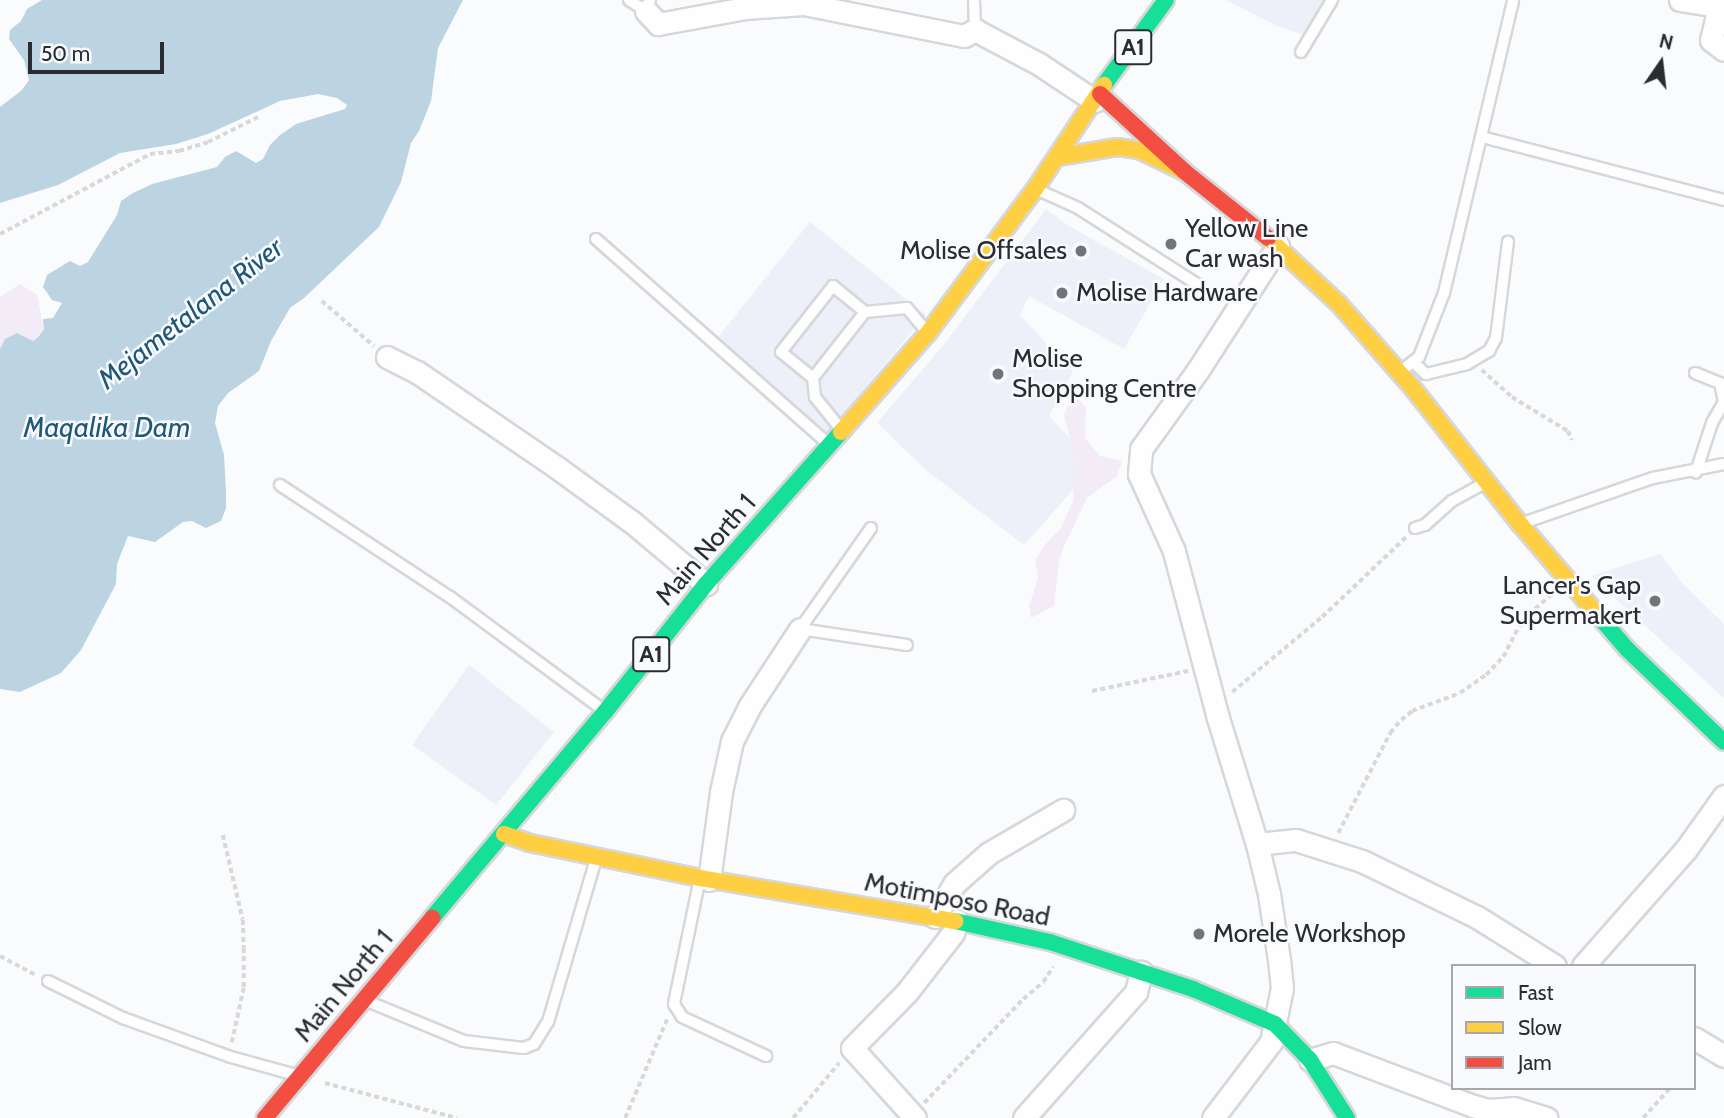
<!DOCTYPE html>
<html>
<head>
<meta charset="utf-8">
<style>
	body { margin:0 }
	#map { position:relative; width:1724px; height:1118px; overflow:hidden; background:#fafbfc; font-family:Cabin,sans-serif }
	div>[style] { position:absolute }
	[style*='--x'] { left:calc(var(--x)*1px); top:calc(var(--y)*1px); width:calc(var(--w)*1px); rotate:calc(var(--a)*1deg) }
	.built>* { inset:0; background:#eef0f9 }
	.green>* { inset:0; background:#f3ebf6 }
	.water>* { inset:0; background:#bcd3e2 }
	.path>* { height:3.5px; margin-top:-1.75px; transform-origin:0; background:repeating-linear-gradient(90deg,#d8d8d9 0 5px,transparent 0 8.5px) }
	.roads { filter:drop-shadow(2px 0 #d6d7da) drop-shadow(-2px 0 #d6d7da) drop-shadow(0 2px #d6d7da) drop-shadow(0 -2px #d6d7da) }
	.lane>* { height:10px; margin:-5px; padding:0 5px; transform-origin:5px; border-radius:5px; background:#fefeff }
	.street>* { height:21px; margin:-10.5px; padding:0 10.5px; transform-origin:10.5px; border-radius:10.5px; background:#fefeff }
	.fast>* { height:16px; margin:-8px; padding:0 8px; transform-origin:8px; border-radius:8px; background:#16e098 }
	.slow>* { height:16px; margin:-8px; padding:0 8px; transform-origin:8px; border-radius:8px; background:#ffcf43 }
	.jam>* { height:16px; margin:-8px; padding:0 8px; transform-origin:8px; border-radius:8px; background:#f24e42 }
	.dots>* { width:19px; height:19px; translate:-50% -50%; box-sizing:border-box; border:4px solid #f9fafd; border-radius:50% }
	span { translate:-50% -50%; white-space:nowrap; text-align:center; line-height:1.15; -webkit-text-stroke:5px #f9fafd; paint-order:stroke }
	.shield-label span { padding:2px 5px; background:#f9fafd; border:2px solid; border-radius:5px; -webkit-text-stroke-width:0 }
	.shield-label { font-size:24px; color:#2b2c32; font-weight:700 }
	.poi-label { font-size:26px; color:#2b2c32 }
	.left { translate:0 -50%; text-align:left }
	.right { translate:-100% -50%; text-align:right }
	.street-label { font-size:26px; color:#2b2c32 }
	.water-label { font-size:28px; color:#1f5877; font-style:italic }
	.legend { position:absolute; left:1451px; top:964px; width:245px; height:126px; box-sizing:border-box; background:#f9fafd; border:2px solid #a7a8ac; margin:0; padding:9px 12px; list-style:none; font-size:21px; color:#2b2c32 }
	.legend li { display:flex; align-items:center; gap:14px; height:35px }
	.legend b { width:35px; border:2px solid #a7a8ac }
	.north { position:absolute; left:1626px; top:28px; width:70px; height:70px; -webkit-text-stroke:5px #f9fafd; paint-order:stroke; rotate:14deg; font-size:19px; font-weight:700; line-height:28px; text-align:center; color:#2b2c32 }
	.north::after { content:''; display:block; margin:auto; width:24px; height:32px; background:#2b2c32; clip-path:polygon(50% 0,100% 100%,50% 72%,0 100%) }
	.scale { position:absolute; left:28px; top:42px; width:136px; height:32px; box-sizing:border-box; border:4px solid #2b2c32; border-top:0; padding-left:9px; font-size:21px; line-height:24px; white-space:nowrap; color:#2b2c32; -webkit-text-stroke:5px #f9fafd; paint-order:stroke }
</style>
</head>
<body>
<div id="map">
	<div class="built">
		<div style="clip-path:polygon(1226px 0,1328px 0,1307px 36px,1277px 26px)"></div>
		<div style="clip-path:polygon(1046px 209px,1069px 226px,1164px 279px,1124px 349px,1029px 296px,1020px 315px,1073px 372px,1049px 416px,1095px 465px,1024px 545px,926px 470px,877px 423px,945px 343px)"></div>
		<div style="clip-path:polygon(810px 222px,926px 315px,822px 439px,719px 336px)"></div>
		<div style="clip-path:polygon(1660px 554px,1682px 583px,1724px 624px,1724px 698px,1591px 576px)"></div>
		<div style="clip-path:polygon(469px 665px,554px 732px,496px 805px,412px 745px)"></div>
	</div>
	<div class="green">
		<div style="clip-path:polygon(20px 284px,37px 295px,44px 329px,33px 341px,0 349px,0 297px)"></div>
		<div style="clip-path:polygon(1074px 393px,1086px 408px,1085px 438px,1100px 456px,1122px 461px,1117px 476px,1087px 498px,1065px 544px,1059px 560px,1054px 606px,1031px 618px,1029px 606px,1038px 578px,1035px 561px,1044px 546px,1061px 528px,1073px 501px,1075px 459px,1064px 415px)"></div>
	</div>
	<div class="water">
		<div style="clip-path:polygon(42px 0,463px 0,438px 48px,431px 101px,419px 131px,411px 143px,401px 182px,379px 227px,304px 298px,290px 308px,271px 341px,259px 371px,228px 393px,218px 406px,215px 423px,224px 455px,226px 492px,226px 508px,221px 521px,206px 528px,192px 521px,183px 522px,155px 542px,128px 536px,117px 564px,116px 584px,81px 650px,61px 673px,20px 692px,0 689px,0 349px,5px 339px,17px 333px,33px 341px,38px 337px,44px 329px,43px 319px,53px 318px,62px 303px,52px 300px,43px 287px,47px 275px,70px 261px,80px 266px,88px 262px,117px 215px,121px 201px,133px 193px,152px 184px,217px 167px,225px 157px,236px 151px,256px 163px,263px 159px,270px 145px,280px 135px,296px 124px,345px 109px,347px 105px,337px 98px,318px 94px,280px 101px,208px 134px,176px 144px,120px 153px,58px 185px,0 203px,0 107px,22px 90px,29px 80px,24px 60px,9px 39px,10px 30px,21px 21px,27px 9px)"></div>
	</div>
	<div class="path">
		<div style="--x:0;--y:234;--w:170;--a:-28.1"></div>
		<div style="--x:150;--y:154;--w:29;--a:-6"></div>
		<div style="--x:179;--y:151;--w:30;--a:-17"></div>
		<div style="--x:208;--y:142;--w:58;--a:-26.6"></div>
		<div style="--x:322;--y:301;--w:69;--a:40.9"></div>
		<div style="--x:1482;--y:370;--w:40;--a:42"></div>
		<div style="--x:1512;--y:397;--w:66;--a:31.3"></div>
		<div style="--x:1568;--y:431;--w:10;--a:66"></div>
		<div style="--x:1092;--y:691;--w:98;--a:-11.8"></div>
		<div style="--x:1232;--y:692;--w:117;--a:-39.8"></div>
		<div style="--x:1322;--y:617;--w:116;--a:-43.6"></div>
		<div style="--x:1338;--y:833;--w:113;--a:-62.5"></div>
		<div style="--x:1390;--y:733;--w:17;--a:-50"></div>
		<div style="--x:1401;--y:720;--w:14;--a:-39"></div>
		<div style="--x:1412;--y:711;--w:51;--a:-20.6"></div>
		<div style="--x:1460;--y:693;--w:32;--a:-35"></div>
		<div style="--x:1486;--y:675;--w:25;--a:-47"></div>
		<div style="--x:1503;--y:657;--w:42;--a:-62.8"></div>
		<div style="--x:1522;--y:620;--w:38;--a:-41"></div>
		<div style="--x:223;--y:835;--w:87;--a:76.8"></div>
		<div style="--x:243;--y:920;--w:28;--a:88"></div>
		<div style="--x:244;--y:948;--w:40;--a:90"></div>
		<div style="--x:244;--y:988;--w:56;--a:102.3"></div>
		<div style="--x:0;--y:956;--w:40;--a:28"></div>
		<div style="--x:325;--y:1083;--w:137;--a:14.9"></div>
		<div style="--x:924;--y:1103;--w:144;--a:-46.4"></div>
		<div style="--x:1023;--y:999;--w:26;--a:-40"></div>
		<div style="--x:1043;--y:982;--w:18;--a:-56"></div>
		<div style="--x:625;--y:1118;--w:108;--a:-67"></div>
		<div style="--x:793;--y:1118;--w:72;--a:-50.1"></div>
		<div style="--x:1643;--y:1118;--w:40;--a:-48"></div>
	</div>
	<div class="roads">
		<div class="lane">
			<div style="--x:629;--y:0;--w:20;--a:33"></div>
			<div style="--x:646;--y:11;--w:12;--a:-70"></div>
			<div style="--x:974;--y:0;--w:30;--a:88"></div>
			<div style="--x:1301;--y:52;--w:61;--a:-59.2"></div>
			<div style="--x:1482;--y:137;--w:250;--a:14.6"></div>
			<div style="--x:1038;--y:190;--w:44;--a:24.2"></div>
			<div style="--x:1078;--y:208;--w:141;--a:32.6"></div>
			<div style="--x:596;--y:239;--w:308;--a:41.4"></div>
			<div style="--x:1413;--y:362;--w:18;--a:43"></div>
			<div style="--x:1426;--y:374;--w:42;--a:-13.7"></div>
			<div style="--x:1467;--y:364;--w:26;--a:-31"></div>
			<div style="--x:1489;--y:351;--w:15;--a:-62"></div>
			<div style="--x:1496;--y:338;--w:97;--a:-82.9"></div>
			<div style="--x:1401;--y:371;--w:23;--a:-38"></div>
			<div style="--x:1419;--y:357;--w:69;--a:-68.7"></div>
			<div style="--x:1444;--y:293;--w:301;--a:-76.7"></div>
			<div style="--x:1695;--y:373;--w:27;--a:22"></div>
			<div style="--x:1720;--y:383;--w:19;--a:78"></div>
			<div style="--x:1724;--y:402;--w:24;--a:120"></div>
			<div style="--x:1712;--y:423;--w:52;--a:108.1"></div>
			<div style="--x:813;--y:378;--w:41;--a:-140.9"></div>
			<div style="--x:781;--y:352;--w:84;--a:-51.8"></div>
			<div style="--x:833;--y:286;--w:41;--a:39.1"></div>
			<div style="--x:840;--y:428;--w:40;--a:-129"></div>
			<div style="--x:815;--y:397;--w:19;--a:-96"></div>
			<div style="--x:813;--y:378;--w:84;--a:-51.8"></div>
			<div style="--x:865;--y:312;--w:42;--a:-5.4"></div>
			<div style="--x:907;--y:308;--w:30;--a:50"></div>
			<div style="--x:280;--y:485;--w:204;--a:33.4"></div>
			<div style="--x:450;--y:597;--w:190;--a:36.4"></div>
			<div style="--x:1523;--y:523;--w:138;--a:-19.1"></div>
			<div style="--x:1653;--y:478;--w:72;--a:-11.2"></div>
			<div style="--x:871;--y:528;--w:123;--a:125.1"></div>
			<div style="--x:800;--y:629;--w:108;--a:8.5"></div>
			<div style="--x:1415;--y:528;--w:10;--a:-17"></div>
			<div style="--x:1425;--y:525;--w:36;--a:-42"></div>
			<div style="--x:1452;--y:501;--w:38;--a:-29"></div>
			<div style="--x:700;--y:878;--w:129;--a:101.7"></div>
			<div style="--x:674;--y:1004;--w:15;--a:58"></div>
			<div style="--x:682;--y:1017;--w:93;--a:24.9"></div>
			<div style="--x:48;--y:981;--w:84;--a:26.3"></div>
			<div style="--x:123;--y:1018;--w:115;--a:19.9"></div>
			<div style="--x:231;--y:1057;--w:67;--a:15.5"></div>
			<div style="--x:367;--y:1001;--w:105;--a:22.4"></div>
			<div style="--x:464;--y:1041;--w:60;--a:6.7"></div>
			<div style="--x:524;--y:1048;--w:11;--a:-22"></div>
			<div style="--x:534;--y:1044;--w:26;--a:-58"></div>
			<div style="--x:548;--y:1022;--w:170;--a:-73.6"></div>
		</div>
		<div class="street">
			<div style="--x:1680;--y:0;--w:39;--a:9"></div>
			<div style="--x:1719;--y:6;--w:35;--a:103"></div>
			<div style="--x:1711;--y:40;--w:16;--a:38"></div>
			<div style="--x:646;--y:11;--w:18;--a:47"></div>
			<div style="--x:658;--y:24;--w:88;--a:-10.4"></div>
			<div style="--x:745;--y:8;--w:59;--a:-3.9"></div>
			<div style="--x:804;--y:4;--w:163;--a:11.3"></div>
			<div style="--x:964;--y:36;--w:13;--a:-29"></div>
			<div style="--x:975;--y:30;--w:72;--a:28"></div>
			<div style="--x:1039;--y:64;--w:67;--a:33.5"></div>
			<div style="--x:387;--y:357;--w:34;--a:27"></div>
			<div style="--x:417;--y:372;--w:172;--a:34.3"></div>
			<div style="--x:559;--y:469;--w:90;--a:36"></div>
			<div style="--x:632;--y:522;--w:97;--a:40"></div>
			<div style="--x:1257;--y:844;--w:39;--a:-6"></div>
			<div style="--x:1296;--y:840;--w:69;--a:17.7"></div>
			<div style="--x:1362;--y:861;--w:128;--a:26"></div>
			<div style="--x:1477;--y:917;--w:92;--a:32.1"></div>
			<div style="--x:709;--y:880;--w:89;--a:-82.2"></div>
			<div style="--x:721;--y:792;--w:52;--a:-77.8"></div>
			<div style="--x:732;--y:741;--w:38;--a:-63"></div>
			<div style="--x:749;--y:707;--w:93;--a:-56.8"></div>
			<div style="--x:935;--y:917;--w:39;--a:-60"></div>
			<div style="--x:955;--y:883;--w:45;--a:-41.4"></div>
			<div style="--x:989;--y:853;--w:86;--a:-30.2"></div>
			<div style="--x:1583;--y:966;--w:156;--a:-48.6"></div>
			<div style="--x:1686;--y:849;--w:65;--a:-54.4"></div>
			<div style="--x:1694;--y:1038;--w:35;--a:31"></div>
			<div style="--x:1310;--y:1060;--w:24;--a:-17"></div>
			<div style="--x:1333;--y:1053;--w:150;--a:20.7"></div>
			<div style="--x:1473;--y:1106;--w:16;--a:15"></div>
			<div style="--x:1488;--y:1110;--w:26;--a:-4"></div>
			<div style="--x:1514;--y:1108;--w:34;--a:17"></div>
			<div style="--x:915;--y:1118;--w:94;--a:-132"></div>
			<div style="--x:852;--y:1048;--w:78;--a:-45.5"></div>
			<div style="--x:907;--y:992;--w:75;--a:-52.1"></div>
			<div style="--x:953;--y:933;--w:13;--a:-72"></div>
			<div style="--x:1024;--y:1118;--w:169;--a:-48.4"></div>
			<div style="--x:1136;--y:992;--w:21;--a:-76"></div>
			<div style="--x:1213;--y:1118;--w:96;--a:-52.7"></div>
			<div style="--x:1271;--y:1042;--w:55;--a:-78.5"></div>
			<div style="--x:1282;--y:988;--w:28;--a:-96"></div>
			<div style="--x:1279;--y:960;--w:67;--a:-98.6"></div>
			<div style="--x:1269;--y:894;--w:51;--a:-103.5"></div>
			<div style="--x:1257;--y:844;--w:132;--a:-107.2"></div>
			<div style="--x:1218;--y:718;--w:173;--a:-104.8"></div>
			<div style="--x:1174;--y:551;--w:85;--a:-114.4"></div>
			<div style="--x:1139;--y:474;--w:25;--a:-85"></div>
			<div style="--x:1141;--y:449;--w:97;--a:-54.2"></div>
			<div style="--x:1198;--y:370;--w:148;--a:-57.2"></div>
		</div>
		<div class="fast">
			<div style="--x:1104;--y:85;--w:105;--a:-53.9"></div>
			<div style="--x:1596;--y:613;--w:48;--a:49.3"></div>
			<div style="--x:1627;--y:649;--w:134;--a:43.8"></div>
			<div style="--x:432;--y:918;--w:269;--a:-50"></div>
			<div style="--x:605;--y:712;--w:163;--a:-51.7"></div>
			<div style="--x:706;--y:584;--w:203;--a:-48.4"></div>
			<div style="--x:955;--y:921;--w:97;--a:12.5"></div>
			<div style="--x:1050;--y:942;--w:151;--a:18.2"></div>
			<div style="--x:1193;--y:989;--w:89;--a:23.1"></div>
			<div style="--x:1275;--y:1024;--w:50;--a:45.8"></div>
			<div style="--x:1310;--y:1060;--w:69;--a:57.5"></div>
		</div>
		<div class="slow">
			<div style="--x:1058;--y:157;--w:60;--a:-9.6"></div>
			<div style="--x:1117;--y:147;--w:22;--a:8"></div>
			<div style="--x:1139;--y:150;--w:51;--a:25.6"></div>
			<div style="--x:1268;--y:238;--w:97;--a:42.9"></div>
			<div style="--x:1339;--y:304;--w:111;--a:48.7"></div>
			<div style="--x:1412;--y:387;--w:174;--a:51.8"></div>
			<div style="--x:1520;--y:524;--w:117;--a:49.5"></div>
			<div style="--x:841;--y:432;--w:132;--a:-48.7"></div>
			<div style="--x:928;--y:333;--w:179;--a:-53.4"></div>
			<div style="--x:1035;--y:189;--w:125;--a:-56.4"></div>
			<div style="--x:504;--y:834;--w:28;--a:19"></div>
			<div style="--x:530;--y:843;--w:174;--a:11.6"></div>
			<div style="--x:700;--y:878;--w:259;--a:9.6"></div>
		</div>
		<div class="jam">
			<div style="--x:1100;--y:94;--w:115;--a:42.5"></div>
			<div style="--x:1185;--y:172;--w:106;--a:38.5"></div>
			<div style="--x:265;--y:1118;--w:261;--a:-50.1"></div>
		</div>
	</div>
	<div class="dots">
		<div style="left:1171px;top:244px;background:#737479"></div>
		<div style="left:1081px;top:251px;background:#737479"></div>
		<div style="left:1062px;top:293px;background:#737479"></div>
		<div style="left:998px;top:374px;background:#737479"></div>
		<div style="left:1655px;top:601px;background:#737479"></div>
		<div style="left:1199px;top:934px;background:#737479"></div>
	</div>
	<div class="shield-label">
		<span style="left:1133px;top:47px">A1</span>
		<span style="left:651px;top:654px">A1</span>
	</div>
	<div class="poi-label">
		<span class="left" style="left:1185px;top:244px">Yellow Line<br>Car wash</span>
		<span class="right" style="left:1067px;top:251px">Molise Offsales</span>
		<span class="left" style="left:1076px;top:293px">Molise Hardware</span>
		<span class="left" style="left:1012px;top:374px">Molise<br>Shopping Centre</span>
		<span class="right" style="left:1641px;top:601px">Lancer's Gap<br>Supermakert</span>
		<span class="left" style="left:1213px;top:934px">Morele Workshop</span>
	</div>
	<div class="street-label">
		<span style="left:706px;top:550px;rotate:-49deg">Main North 1</span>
		<span style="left:957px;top:900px;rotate:11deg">Motimposo Road</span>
		<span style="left:344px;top:986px;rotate:-50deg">Main North 1</span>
	</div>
	<div class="water-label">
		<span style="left:190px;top:313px;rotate:-38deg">Mejametalana River</span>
		<span style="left:107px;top:427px">Maqalika Dam</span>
	</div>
	<ul class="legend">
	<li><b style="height:9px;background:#16e098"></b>Fast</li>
	<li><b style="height:9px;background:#ffcf43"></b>Slow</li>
	<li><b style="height:9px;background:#f24e42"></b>Jam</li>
	</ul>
	<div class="north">N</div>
	<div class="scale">50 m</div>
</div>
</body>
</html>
